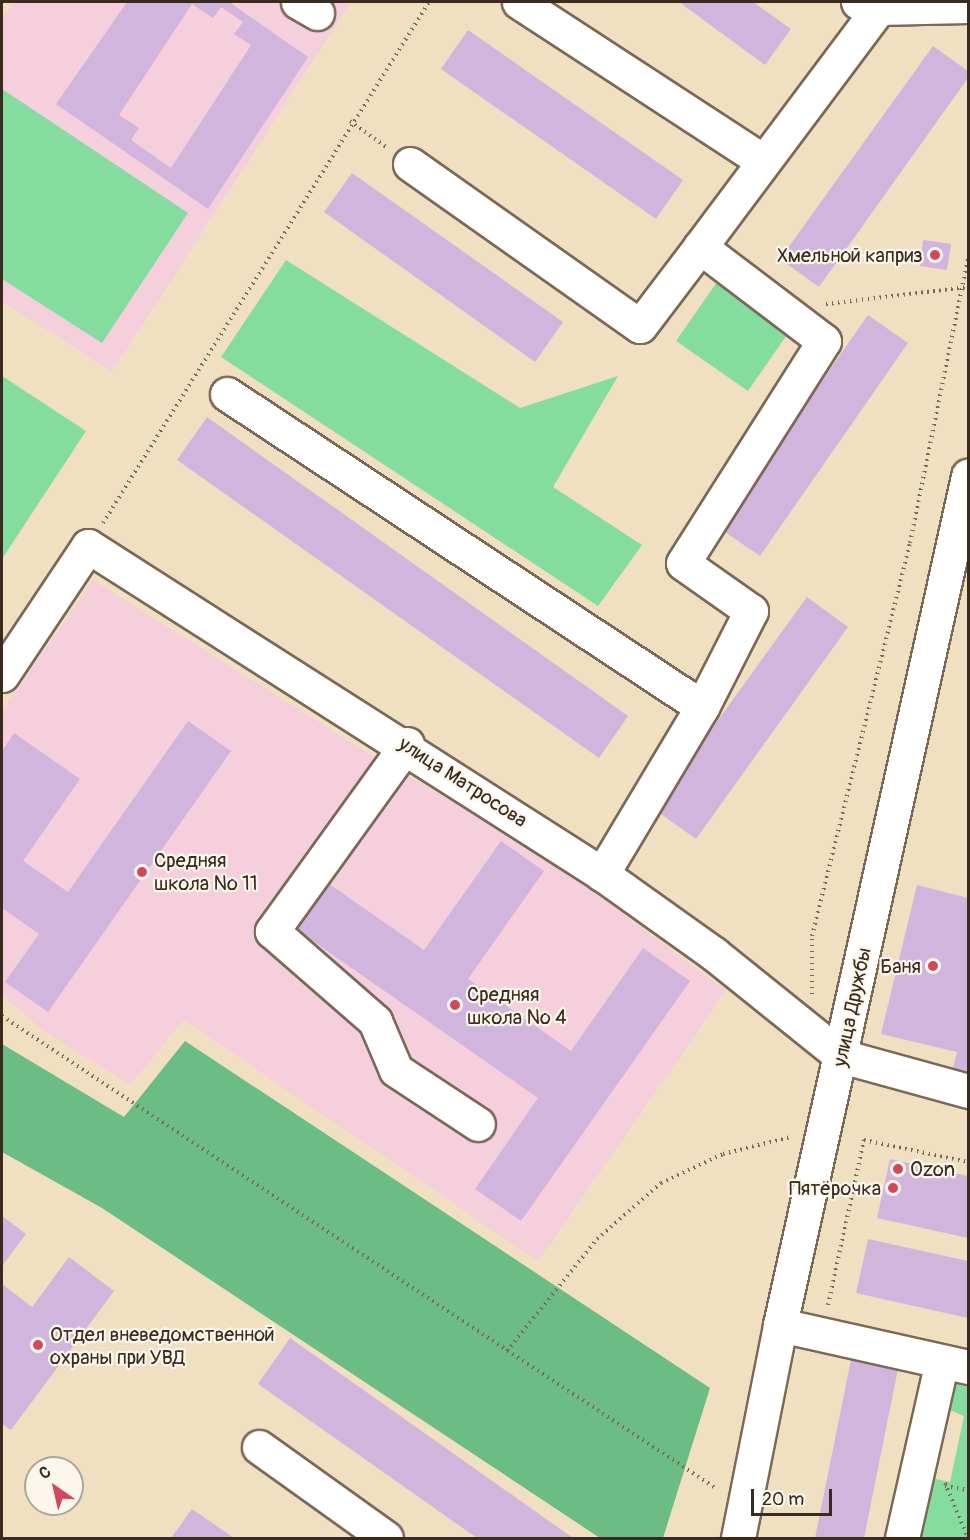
<!DOCTYPE html>
<html>
<head>
<meta charset="utf-8">
<style>
	body { margin:0 }
	#map { position:relative; width:970px; height:1540px; overflow:hidden; background:#f1dfc1; font-family:Pangolin,sans-serif }
	div>[style] { position:absolute }
	[style*='--x'] { left:calc(var(--x)*1px); top:calc(var(--y)*1px); width:calc(var(--w)*1px); rotate:calc(var(--a)*1deg) }
	.built>* { inset:0; background:#f5cfdb }
	.green>* { inset:0; background:#85dc9f }
	.forest>* { inset:0; background:#6cbc86 }
	.building>* { inset:0; background:#d2b5dd }
	.path>* { height:4px; margin-top:-2px; transform-origin:0; background:repeating-linear-gradient(90deg,#7b6957 0 1.5px,transparent 0 6px) }
	.roads { filter:drop-shadow(2px 0 #7b6957) drop-shadow(-2px 0 #7b6957) drop-shadow(0 2px #7b6957) drop-shadow(0 -2px #7b6957) }
	.minor>* { height:33px; margin:-16.5px; padding:0 16.5px; transform-origin:16.5px; border-radius:16.5px; background:#fff }
	.dots>* { width:16px; height:16px; translate:-50% -50%; box-sizing:border-box; border:3px solid #fbf7ec; border-radius:50% }
	span { translate:-50% -50%; white-space:nowrap; text-align:center; line-height:1.15; -webkit-text-stroke:4.5px #fbf7ec; paint-order:stroke }
	.poi-label { font-size:20px; color:#3b2a1e }
	.right { translate:-100% -50%; text-align:right }
	.left { translate:0 -50%; text-align:left }
	.street-label { font-size:20px; color:#3b2a1e }
	.frame { position:absolute; inset:0; border:3px solid #3b2a1e; pointer-events:none }
	.north { position:absolute; left:24px; top:1456px; width:60px; height:60px; box-sizing:border-box; background:#fbf7ec; border:2px solid #aea59a; border-radius:50%; rotate:326deg; font-size:16px; font-weight:700; line-height:24px; text-align:center; color:#3b2a1e }
	.north::after { content:''; display:block; margin:auto; width:21px; height:27px; background:#d1495b; clip-path:polygon(50% 0,100% 100%,50% 72%,0 100%) }
	.scale { position:absolute; left:751px; top:1489px; width:81px; height:27px; box-sizing:border-box; border:3px solid #3b2a1e; border-top:0; padding-left:8px; font-size:18px; line-height:21px; white-space:nowrap; color:#3b2a1e; -webkit-text-stroke:4px #fbf7ec; paint-order:stroke }
</style>
</head>
<body>
<div id="map">
	<div class="built">
		<div style="clip-path:polygon(14px 2px,351px 2px,112px 372px,2px 301px,2px 20px)"></div>
		<div style="clip-path:polygon(93px 580px,363px 750px,543px 854px,726px 991px,538px 1261px,184px 1020px,130px 1085px,44px 1031px,2px 995px,2px 712px)"></div>
	</div>
	<div class="green">
		<div style="clip-path:polygon(2px 89px,188px 213px,102px 343px,2px 279px)"></div>
		<div style="clip-path:polygon(286px 260px,520px 408px,618px 376px,553px 487px,642px 545px,598px 606px,221px 357px)"></div>
		<div style="clip-path:polygon(719px 279px,791px 329px,748px 391px,676px 341px)"></div>
		<div style="clip-path:polygon(2px 376px,86px 431px,2px 559px)"></div>
		<div style="clip-path:polygon(950px 1383px,968px 1387px,968px 1538px,909px 1538px,922px 1476px,950px 1482px,964px 1416px,945px 1408px)"></div>
	</div>
	<div class="forest">
		<div style="clip-path:polygon(185px 1041px,710px 1388px,663px 1538px,600px 1538px,102px 1208px,2px 1152px,2px 1044px,124px 1117px)"></div>
	</div>
	<div class="building">
		<div style="clip-path:polygon(evenodd,127px 2px,229px 2px,308px 57px,208px 209px,56px 104px,127px 2px,192px 4px,213px 18px,221px 7px,243px 22px,234px 34px,251px 45px,171px 168px,131px 140px,139px 128px,119px 115px,192px 4px)"></div>
		<div style="clip-path:polygon(679px 2px,753px 2px,791px 29px,765px 65px)"></div>
		<div style="clip-path:polygon(468px 30px,683px 180px,656px 219px,441px 69px)"></div>
		<div style="clip-path:polygon(933px 46px,968px 71px,968px 78px,819px 287px,780px 259px)"></div>
		<div style="clip-path:polygon(352px 173px,563px 322px,535px 362px,324px 212px)"></div>
		<div style="clip-path:polygon(923px 240px,951px 244px,947px 270px,920px 266px)"></div>
		<div style="clip-path:polygon(868px 315px,908px 343px,760px 556px,719px 528px)"></div>
		<div style="clip-path:polygon(207px 417px,628px 716px,599px 758px,177px 460px)"></div>
		<div style="clip-path:polygon(807px 597px,848px 627px,696px 839px,654px 809px)"></div>
		<div style="clip-path:polygon(188px 721px,231px 751px,48px 1012px,5px 982px,39px 934px,2px 908px,2px 751px,14px 733px,80px 779px,23px 861px,68px 892px)"></div>
		<div style="clip-path:polygon(501px 841px,544px 871px,468px 979px,571px 1051px,643px 948px,690px 981px,521px 1221px,475px 1189px,538px 1098px,290px 925px,322px 879px,424px 950px)"></div>
		<div style="clip-path:polygon(917px 885px,968px 898px,968px 1079px,951px 1075px,957px 1052px,881px 1034px)"></div>
		<div style="clip-path:polygon(890px 1159px,968px 1176px,968px 1238px,877px 1218px)"></div>
		<div style="clip-path:polygon(2px 1216px,26px 1234px,2px 1266px)"></div>
		<div style="clip-path:polygon(868px 1239px,968px 1261px,968px 1318px,856px 1293px)"></div>
		<div style="clip-path:polygon(69px 1257px,114px 1291px,11px 1430px,2px 1424px,2px 1284px,32px 1307px)"></div>
		<div style="clip-path:polygon(290px 1338px,573px 1538px,477px 1538px,258px 1384px)"></div>
		<div style="clip-path:polygon(852px 1355px,899px 1364px,864px 1538px,815px 1538px)"></div>
		<div style="clip-path:polygon(192px 1509px,234px 1538px,171px 1538px)"></div>
	</div>
	<div class="path">
		<div style="--x:350;--y:121;--w:44;--a:35.8"></div>
		<div style="--x:826;--y:304;--w:143;--a:-6.8"></div>
		<div style="--x:103;--y:523;--w:615;--a:-57.96"></div>
		<div style="--x:812;--y:994;--w:58;--a:-90"></div>
		<div style="--x:812;--y:936;--w:405;--a:-76"></div>
		<div style="--x:910;--y:543;--w:291;--a:-78.5"></div>
		<div style="--x:2;--y:1016;--w:857;--a:33.49"></div>
		<div style="--x:828;--y:1305;--w:169;--a:-77.7"></div>
		<div style="--x:864;--y:1140;--w:106;--a:11.9"></div>
		<div style="--x:507;--y:1351;--w:144;--a:-51.2"></div>
		<div style="--x:597;--y:1239;--w:85;--a:-41.2"></div>
		<div style="--x:661;--y:1183;--w:68;--a:-25.1"></div>
		<div style="--x:723;--y:1154;--w:69;--a:-14.2"></div>
		<div style="--x:945;--y:1483;--w:60;--a:67.3"></div>
		<div style="--x:945;--y:1486;--w:23;--a:10"></div>
	</div>
	<div class="roads">
		<div class="minor">
			<div style="--x:298;--y:2;--w:22;--a:30"></div>
			<div style="--x:519;--y:2;--w:291;--a:33.1"></div>
			<div style="--x:858;--y:2;--w:22;--a:16"></div>
			<div style="--x:879;--y:8;--w:89;--a:-1.3"></div>
			<div style="--x:410;--y:164;--w:281;--a:35.2"></div>
			<div style="--x:640;--y:326;--w:99;--a:-52.8"></div>
			<div style="--x:227;--y:394;--w:569;--a:33.38"></div>
			<div style="--x:702;--y:707;--w:195;--a:120.9"></div>
			<div style="--x:2;--y:675;--w:155;--a:-56.3"></div>
			<div style="--x:88;--y:546;--w:610;--a:32.54"></div>
			<div style="--x:602;--y:874;--w:138;--a:35.5"></div>
			<div style="--x:714;--y:954;--w:163;--a:38.8"></div>
			<div style="--x:841;--y:1056;--w:132;--a:15.4"></div>
			<div style="--x:702;--y:707;--w:108;--a:-63"></div>
			<div style="--x:751;--y:611;--w:83;--a:-144.8"></div>
			<div style="--x:683;--y:563;--w:263;--a:-57.6"></div>
			<div style="--x:824;--y:341;--w:156;--a:-142.8"></div>
			<div style="--x:700;--y:247;--w:299;--a:-53.2"></div>
			<div style="--x:879;--y:8;--w:6;--a:-108"></div>
			<div style="--x:407;--y:744;--w:231;--a:125.8"></div>
			<div style="--x:272;--y:931;--w:137;--a:41.1"></div>
			<div style="--x:375;--y:1021;--w:53;--a:66.8"></div>
			<div style="--x:396;--y:1070;--w:98;--a:33.4"></div>
			<div style="--x:780;--y:1325;--w:193;--a:12.6"></div>
			<div style="--x:259;--y:1447;--w:156;--a:35.6"></div>
			<div style="--x:738;--y:1538;--w:217;--a:-78.8"></div>
			<div style="--x:780;--y:1325;--w:870;--a:-77.51"></div>
			<div style="--x:902;--y:1538;--w:181;--a:-77.3"></div>
		</div>
	</div>
	<div class="dots">
		<div style="left:935px;top:255px;background:#d1495b"></div>
		<div style="left:142px;top:872px;background:#d1495b"></div>
		<div style="left:933px;top:966px;background:#d1495b"></div>
		<div style="left:455px;top:1005px;background:#d1495b"></div>
		<div style="left:898px;top:1169px;background:#d1495b"></div>
		<div style="left:893px;top:1188px;background:#d1495b"></div>
		<div style="left:38px;top:1345px;background:#d1495b"></div>
	</div>
	<div class="poi-label">
		<span class="right" style="left:923px;top:255px">Хмельной каприз</span>
		<span class="left" style="left:154px;top:872px">Средняя<br>школа № 11</span>
		<span class="right" style="left:921px;top:966px">Баня</span>
		<span class="left" style="left:467px;top:1006px">Средняя<br>школа № 4</span>
		<span class="left" style="left:910px;top:1169px">Ozon</span>
		<span class="right" style="left:881px;top:1188px">Пятёрочка</span>
		<span class="left" style="left:50px;top:1346px">Отдел вневедомственной<br>охраны при УВД</span>
	</div>
	<div class="street-label">
		<span style="left:463px;top:782px;rotate:33deg">улица Матросова</span>
		<span style="left:852px;top:1007px;rotate:-78deg">улица Дружбы</span>
	</div>
	<div class="frame"></div>
	<div class="north">С</div>
	<div class="scale">20 m</div>
</div>
</body>
</html>
